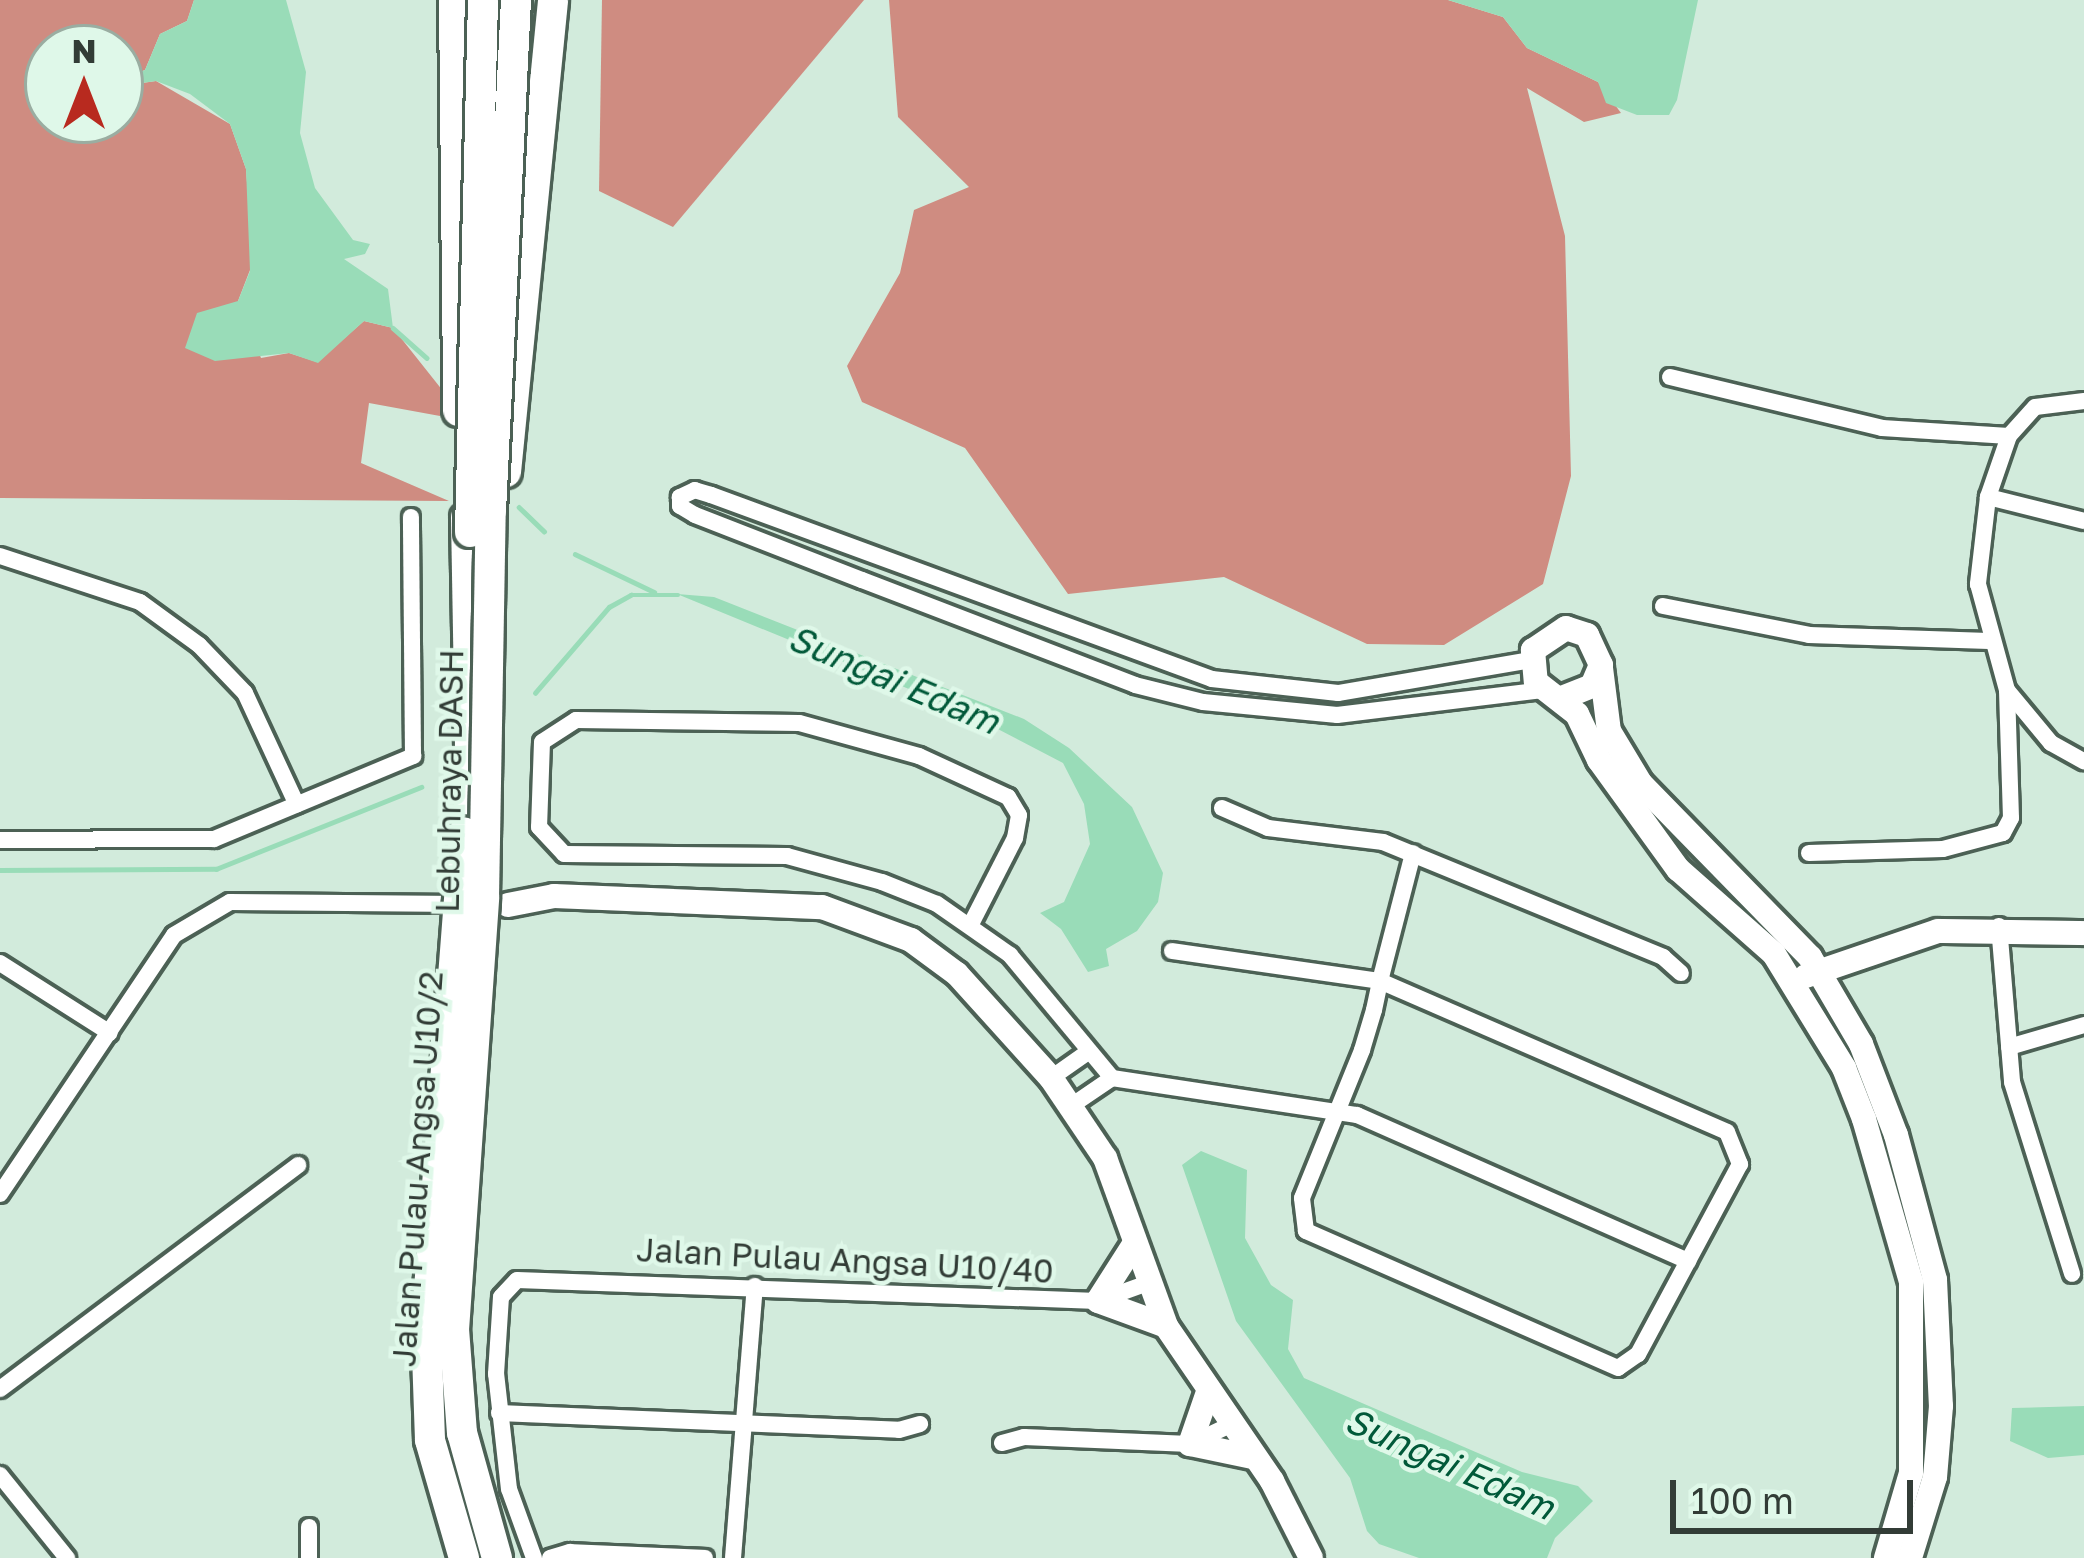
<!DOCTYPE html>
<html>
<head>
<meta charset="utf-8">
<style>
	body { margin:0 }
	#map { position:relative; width:2084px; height:1558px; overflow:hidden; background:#d2ebdc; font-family:"Golos Text",sans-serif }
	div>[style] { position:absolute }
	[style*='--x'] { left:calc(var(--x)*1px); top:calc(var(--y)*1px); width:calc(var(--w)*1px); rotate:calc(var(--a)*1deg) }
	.forest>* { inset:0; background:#cf8c81 }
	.water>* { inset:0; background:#99dcb8 }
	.stream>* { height:4.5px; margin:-2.25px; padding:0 2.25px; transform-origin:2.25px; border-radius:2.25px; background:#99dcb8 }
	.roads { filter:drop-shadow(3px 0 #4c6155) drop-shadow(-3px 0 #4c6155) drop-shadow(0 3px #4c6155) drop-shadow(0 -3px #4c6155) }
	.street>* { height:16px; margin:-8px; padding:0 8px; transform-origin:8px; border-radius:8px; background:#fff }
	.secondary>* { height:24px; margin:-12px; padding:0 12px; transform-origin:12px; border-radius:12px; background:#fff }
	.highway>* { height:30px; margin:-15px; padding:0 15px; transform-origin:15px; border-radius:15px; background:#fff }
	.bridges { filter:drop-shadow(3px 0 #4c6155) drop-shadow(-3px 0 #4c6155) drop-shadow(0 3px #4c6155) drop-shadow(0 -3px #4c6155) }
	.highway-bridge>* { height:30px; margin:-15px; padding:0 15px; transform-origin:15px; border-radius:15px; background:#fff }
	span { translate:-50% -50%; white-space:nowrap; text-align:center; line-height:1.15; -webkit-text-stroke:9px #dff8e9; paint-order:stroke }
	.street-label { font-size:33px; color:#323c36 }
	.water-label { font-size:36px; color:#015939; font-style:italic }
	.north { position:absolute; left:24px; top:24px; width:120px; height:120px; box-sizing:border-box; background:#dff8e9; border:3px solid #9aada1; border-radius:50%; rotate:0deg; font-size:33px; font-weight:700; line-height:48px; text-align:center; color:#323c36 }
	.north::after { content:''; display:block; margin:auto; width:42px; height:54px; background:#b82a1f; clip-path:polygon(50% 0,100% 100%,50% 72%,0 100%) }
	.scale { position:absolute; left:1670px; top:1480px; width:243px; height:54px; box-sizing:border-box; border:6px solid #323c36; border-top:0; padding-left:15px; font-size:36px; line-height:42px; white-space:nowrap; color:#323c36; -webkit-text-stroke:9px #dff8e9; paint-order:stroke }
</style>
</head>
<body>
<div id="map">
	<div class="forest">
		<div style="clip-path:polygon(0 0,194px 0,187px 21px,160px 34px,145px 70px,120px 80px,120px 48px,48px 48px,48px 120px,120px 120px,120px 83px,131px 98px,142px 83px,156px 81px,230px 124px,246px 169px,250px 224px,250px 270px,238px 301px,261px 358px,289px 353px,317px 362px,364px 321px,393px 328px,443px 391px,440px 416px,369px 403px,361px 463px,449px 501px,0 498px)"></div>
		<div style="clip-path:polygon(602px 0,864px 0,673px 227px,599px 191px)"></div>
		<div style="clip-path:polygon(889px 0,1448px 0,1503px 17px,1527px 48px,1598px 82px,1621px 113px,1584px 122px,1527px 88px,1565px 236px,1571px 476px,1543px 584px,1444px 645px,1367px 644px,1224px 577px,1068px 594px,965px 448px,862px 402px,847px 366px,900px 273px,914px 210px,969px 187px,898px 117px)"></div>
	</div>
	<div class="water">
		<div style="clip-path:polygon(194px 0,286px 0,306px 72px,300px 133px,315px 188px,353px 240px,370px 244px,365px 254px,344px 259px,388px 289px,393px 328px,364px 321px,318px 363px,289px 353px,215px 361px,185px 348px,197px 313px,238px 301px,250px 271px,246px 169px,230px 124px,190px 94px,156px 81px,142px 83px,131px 98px,120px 80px,145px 70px,160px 34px,187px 21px)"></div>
		<div style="clip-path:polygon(1448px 0,1698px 0,1677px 100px,1669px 115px,1637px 115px,1606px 103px,1598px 82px,1527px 48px,1503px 17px)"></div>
		<div style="clip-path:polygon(677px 594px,714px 597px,1024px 719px,1069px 748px,1132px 807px,1163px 873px,1158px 902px,1137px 931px,1106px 949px,1109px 966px,1088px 972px,1061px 929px,1040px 913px,1064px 902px,1090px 844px,1084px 804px,1063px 763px,965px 712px)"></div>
		<div style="clip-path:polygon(1201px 1151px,1247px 1170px,1245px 1238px,1271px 1285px,1293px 1300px,1288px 1349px,1304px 1378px,1522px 1472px,1578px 1486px,1593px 1501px,1555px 1538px,1547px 1558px,1419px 1558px,1379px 1544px,1367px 1531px,1350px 1478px,1236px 1321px,1182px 1165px)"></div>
		<div style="clip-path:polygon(2084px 1406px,2084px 1455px,2048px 1458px,2010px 1441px,2012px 1408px)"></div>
	</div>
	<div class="stream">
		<div style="--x:393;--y:328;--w:45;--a:41.4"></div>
		<div style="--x:519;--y:507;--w:35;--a:44"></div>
		<div style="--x:575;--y:554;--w:88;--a:25.7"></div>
		<div style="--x:535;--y:693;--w:113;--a:-49.3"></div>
		<div style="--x:609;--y:607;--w:25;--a:-29"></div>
		<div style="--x:631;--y:595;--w:47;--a:0"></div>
		<div style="--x:0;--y:870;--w:216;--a:-0.3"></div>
		<div style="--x:216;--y:869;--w:221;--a:-21.8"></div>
	</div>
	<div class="roads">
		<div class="street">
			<div style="--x:1670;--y:377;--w:218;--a:13.5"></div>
			<div style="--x:1882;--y:428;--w:127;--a:3.6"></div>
			<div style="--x:2084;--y:401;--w:49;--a:173"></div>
			<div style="--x:2035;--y:407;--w:39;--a:132"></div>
			<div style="--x:2009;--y:436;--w:65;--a:109"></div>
			<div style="--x:1988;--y:497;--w:88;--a:96.6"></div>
			<div style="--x:1978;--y:584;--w:110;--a:74.7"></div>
			<div style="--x:2007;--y:690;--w:69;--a:50.3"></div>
			<div style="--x:2051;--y:743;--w:38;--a:29"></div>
			<div style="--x:1988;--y:497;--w:99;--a:14"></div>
			<div style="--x:0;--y:556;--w:147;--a:18.2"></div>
			<div style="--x:140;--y:602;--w:73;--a:36.1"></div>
			<div style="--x:199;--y:645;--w:66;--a:46.2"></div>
			<div style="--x:245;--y:693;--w:123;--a:65.1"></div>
			<div style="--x:1663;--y:606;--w:149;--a:11.2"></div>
			<div style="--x:1809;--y:635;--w:180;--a:1.9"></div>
			<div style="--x:1531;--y:660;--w:196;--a:170.3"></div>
			<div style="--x:1338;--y:693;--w:127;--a:-173.7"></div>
			<div style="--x:1212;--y:679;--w:534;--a:-159.83"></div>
			<div style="--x:711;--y:495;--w:17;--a:-163"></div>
			<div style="--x:695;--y:490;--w:17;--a:155"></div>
			<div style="--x:680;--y:497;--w:9;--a:90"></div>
			<div style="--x:680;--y:506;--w:17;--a:31"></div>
			<div style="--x:695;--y:515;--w:179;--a:21.3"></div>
			<div style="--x:862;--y:580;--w:292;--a:21"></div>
			<div style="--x:1135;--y:685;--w:70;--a:14"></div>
			<div style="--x:1203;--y:702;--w:135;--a:5.5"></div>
			<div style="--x:1337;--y:715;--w:209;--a:-6.9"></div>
			<div style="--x:1222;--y:808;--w:50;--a:23.5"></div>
			<div style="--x:1268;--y:828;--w:116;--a:6.9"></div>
			<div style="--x:1383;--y:842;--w:303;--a:22.3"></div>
			<div style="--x:1663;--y:957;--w:24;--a:42"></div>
			<div style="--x:0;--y:840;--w:214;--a:-0.3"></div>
			<div style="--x:214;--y:839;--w:216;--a:-22.6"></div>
			<div style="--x:413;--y:756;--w:239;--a:-90.5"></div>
			<div style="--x:1809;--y:853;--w:134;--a:-1.7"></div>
			<div style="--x:1943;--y:849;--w:62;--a:-14.9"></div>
			<div style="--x:2003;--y:833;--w:17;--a:-62"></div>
			<div style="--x:2011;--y:818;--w:127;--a:-91.8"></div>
			<div style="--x:971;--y:924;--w:97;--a:-62.9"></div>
			<div style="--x:1015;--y:838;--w:23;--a:-80"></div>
			<div style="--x:1019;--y:815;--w:21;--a:-121"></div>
			<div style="--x:1008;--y:797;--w:98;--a:-155.3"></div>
			<div style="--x:919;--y:756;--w:124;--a:-164.6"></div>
			<div style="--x:799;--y:723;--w:223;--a:-179.2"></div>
			<div style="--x:576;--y:720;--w:40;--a:147.1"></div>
			<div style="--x:542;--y:742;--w:85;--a:92"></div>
			<div style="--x:539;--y:827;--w:37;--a:47"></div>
			<div style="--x:564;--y:854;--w:223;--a:0.5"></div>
			<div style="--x:787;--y:856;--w:98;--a:15.3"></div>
			<div style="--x:882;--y:882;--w:59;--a:21.8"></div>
			<div style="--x:937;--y:904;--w:89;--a:34.9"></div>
			<div style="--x:1010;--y:955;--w:160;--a:50.3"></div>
			<div style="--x:1112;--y:1078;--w:248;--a:8.6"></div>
			<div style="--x:1357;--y:1115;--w:362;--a:23.8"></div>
			<div style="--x:1999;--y:926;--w:157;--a:85.2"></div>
			<div style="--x:2012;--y:1082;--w:201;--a:72.6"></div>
			<div style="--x:1172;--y:951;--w:210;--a:8.2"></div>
			<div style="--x:1380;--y:981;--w:378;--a:23.5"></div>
			<div style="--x:1727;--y:1132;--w:35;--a:68"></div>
			<div style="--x:1740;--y:1164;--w:216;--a:118.2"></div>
			<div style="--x:1638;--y:1354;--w:24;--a:145"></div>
			<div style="--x:1618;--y:1368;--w:341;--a:-156.3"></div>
			<div style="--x:1306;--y:1231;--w:33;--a:-97"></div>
			<div style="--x:1302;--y:1198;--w:160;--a:-67.9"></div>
			<div style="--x:1362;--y:1050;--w:42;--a:-73.3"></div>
			<div style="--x:1374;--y:1010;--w:30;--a:-78"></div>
			<div style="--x:1380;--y:981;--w:132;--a:-75.5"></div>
			<div style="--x:0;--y:963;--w:130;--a:32.5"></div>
			<div style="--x:2009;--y:1047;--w:78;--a:-16.3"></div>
			<div style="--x:1051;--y:1078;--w:45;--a:-35.1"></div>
			<div style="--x:1071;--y:1106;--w:50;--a:-34.3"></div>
			<div style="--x:0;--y:1194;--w:312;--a:-56.1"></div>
			<div style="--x:174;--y:935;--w:65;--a:-30.5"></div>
			<div style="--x:230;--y:902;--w:231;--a:0.5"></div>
			<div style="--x:0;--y:1389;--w:373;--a:-36.9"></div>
			<div style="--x:499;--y:1413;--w:400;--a:2.4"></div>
			<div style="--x:899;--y:1430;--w:22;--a:-16"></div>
			<div style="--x:1002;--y:1443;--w:23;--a:-15"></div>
			<div style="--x:1024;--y:1437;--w:166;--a:2.4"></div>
			<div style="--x:1190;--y:1444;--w:42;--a:-25.3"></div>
			<div style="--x:0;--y:1475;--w:107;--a:51.1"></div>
			<div style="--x:309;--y:1527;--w:31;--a:90"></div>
			<div style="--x:534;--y:1558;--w:73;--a:-109.9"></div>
			<div style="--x:509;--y:1489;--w:116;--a:-96.4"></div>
			<div style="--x:496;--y:1374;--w:77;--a:-86.3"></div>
			<div style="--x:501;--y:1297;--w:23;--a:-47"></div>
			<div style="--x:517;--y:1280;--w:581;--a:2.07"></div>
			<div style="--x:1098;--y:1301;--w:53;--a:-19.8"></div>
			<div style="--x:550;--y:1558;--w:21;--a:-17"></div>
			<div style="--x:570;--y:1552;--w:135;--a:2.5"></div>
			<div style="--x:733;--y:1558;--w:273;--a:-85.4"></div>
		</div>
		<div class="secondary">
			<div style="--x:463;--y:517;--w:331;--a:89"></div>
			<div style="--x:1601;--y:668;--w:64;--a:82.8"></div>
			<div style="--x:1609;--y:731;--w:62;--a:58.9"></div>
			<div style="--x:1641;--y:784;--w:242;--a:45.7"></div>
			<div style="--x:1810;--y:957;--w:101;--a:59.6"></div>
			<div style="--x:1861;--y:1044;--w:97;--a:69"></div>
			<div style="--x:1896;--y:1135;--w:150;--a:74.9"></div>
			<div style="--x:1935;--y:1280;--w:126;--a:87.3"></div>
			<div style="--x:1941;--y:1406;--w:71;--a:94.8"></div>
			<div style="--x:1935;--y:1477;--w:85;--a:107.2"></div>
			<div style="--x:1562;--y:698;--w:32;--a:-22"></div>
			<div style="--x:1592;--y:686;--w:23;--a:-67"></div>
			<div style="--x:1601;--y:665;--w:33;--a:-115"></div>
			<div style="--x:1587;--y:635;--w:22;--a:-162"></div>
			<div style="--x:1566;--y:628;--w:40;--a:146"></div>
			<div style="--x:1533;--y:650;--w:32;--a:85"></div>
			<div style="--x:1536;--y:682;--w:52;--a:38"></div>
			<div style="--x:1577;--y:714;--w:51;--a:64.4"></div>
			<div style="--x:1599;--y:760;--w:135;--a:54.1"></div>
			<div style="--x:1678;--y:869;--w:128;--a:41.5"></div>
			<div style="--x:1774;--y:954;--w:134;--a:58.4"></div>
			<div style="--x:1844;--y:1068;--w:55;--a:68.6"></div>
			<div style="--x:1864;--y:1119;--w:170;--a:73.9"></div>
			<div style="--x:1911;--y:1282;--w:191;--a:90"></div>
			<div style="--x:1911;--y:1473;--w:89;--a:106.4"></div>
			<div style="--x:508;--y:905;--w:47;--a:-11.1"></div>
			<div style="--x:554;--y:896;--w:268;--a:2.4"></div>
			<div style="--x:822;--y:907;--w:95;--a:20.3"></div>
			<div style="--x:911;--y:940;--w:57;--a:36.5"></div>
			<div style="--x:957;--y:974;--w:140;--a:47.9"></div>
			<div style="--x:1051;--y:1078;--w:97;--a:56"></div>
			<div style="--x:1105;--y:1158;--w:179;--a:70"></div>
			<div style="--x:1166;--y:1326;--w:188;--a:55.6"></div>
			<div style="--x:1272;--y:1481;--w:86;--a:63.1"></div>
			<div style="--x:1806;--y:976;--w:139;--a:-18.8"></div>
			<div style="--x:1938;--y:931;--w:146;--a:0.8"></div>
			<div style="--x:1133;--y:1246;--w:65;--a:122.5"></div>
			<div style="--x:1098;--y:1301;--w:72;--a:20.2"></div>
			<div style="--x:1207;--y:1395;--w:52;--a:109.1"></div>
			<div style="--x:1190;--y:1444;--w:64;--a:11.7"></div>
		</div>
		<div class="highway">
			<div style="--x:454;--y:0;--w:411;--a:89.4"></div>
			<div style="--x:506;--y:472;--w:474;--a:-84.3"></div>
		</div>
	</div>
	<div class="bridges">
		<div class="highway-bridge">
			<div style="--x:470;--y:532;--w:532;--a:-88.6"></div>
			<div style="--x:464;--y:1558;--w:123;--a:-106.1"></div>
			<div style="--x:430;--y:1440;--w:112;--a:-92"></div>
			<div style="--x:426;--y:1328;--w:497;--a:-85.6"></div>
			<div style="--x:497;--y:1558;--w:130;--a:-105.6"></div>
			<div style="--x:462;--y:1433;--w:103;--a:-94.4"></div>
			<div style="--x:454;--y:1330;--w:434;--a:-86"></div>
			<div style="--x:484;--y:897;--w:386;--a:-89"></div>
			<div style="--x:491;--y:511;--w:512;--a:-87.2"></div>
		</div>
	</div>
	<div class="street-label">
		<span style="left:449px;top:781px;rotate:-89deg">Lebuhraya DASH</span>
		<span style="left:417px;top:1169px;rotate:-86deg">Jalan Pulau Angsa U10/2</span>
		<span style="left:845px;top:1260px;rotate:3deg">Jalan Pulau Angsa U10/40</span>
	</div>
	<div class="water-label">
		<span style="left:894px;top:679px;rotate:23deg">Sungai Edam</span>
		<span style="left:1450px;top:1463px;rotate:24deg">Sungai Edam</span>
	</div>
	<div class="north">N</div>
	<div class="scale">100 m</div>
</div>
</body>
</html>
